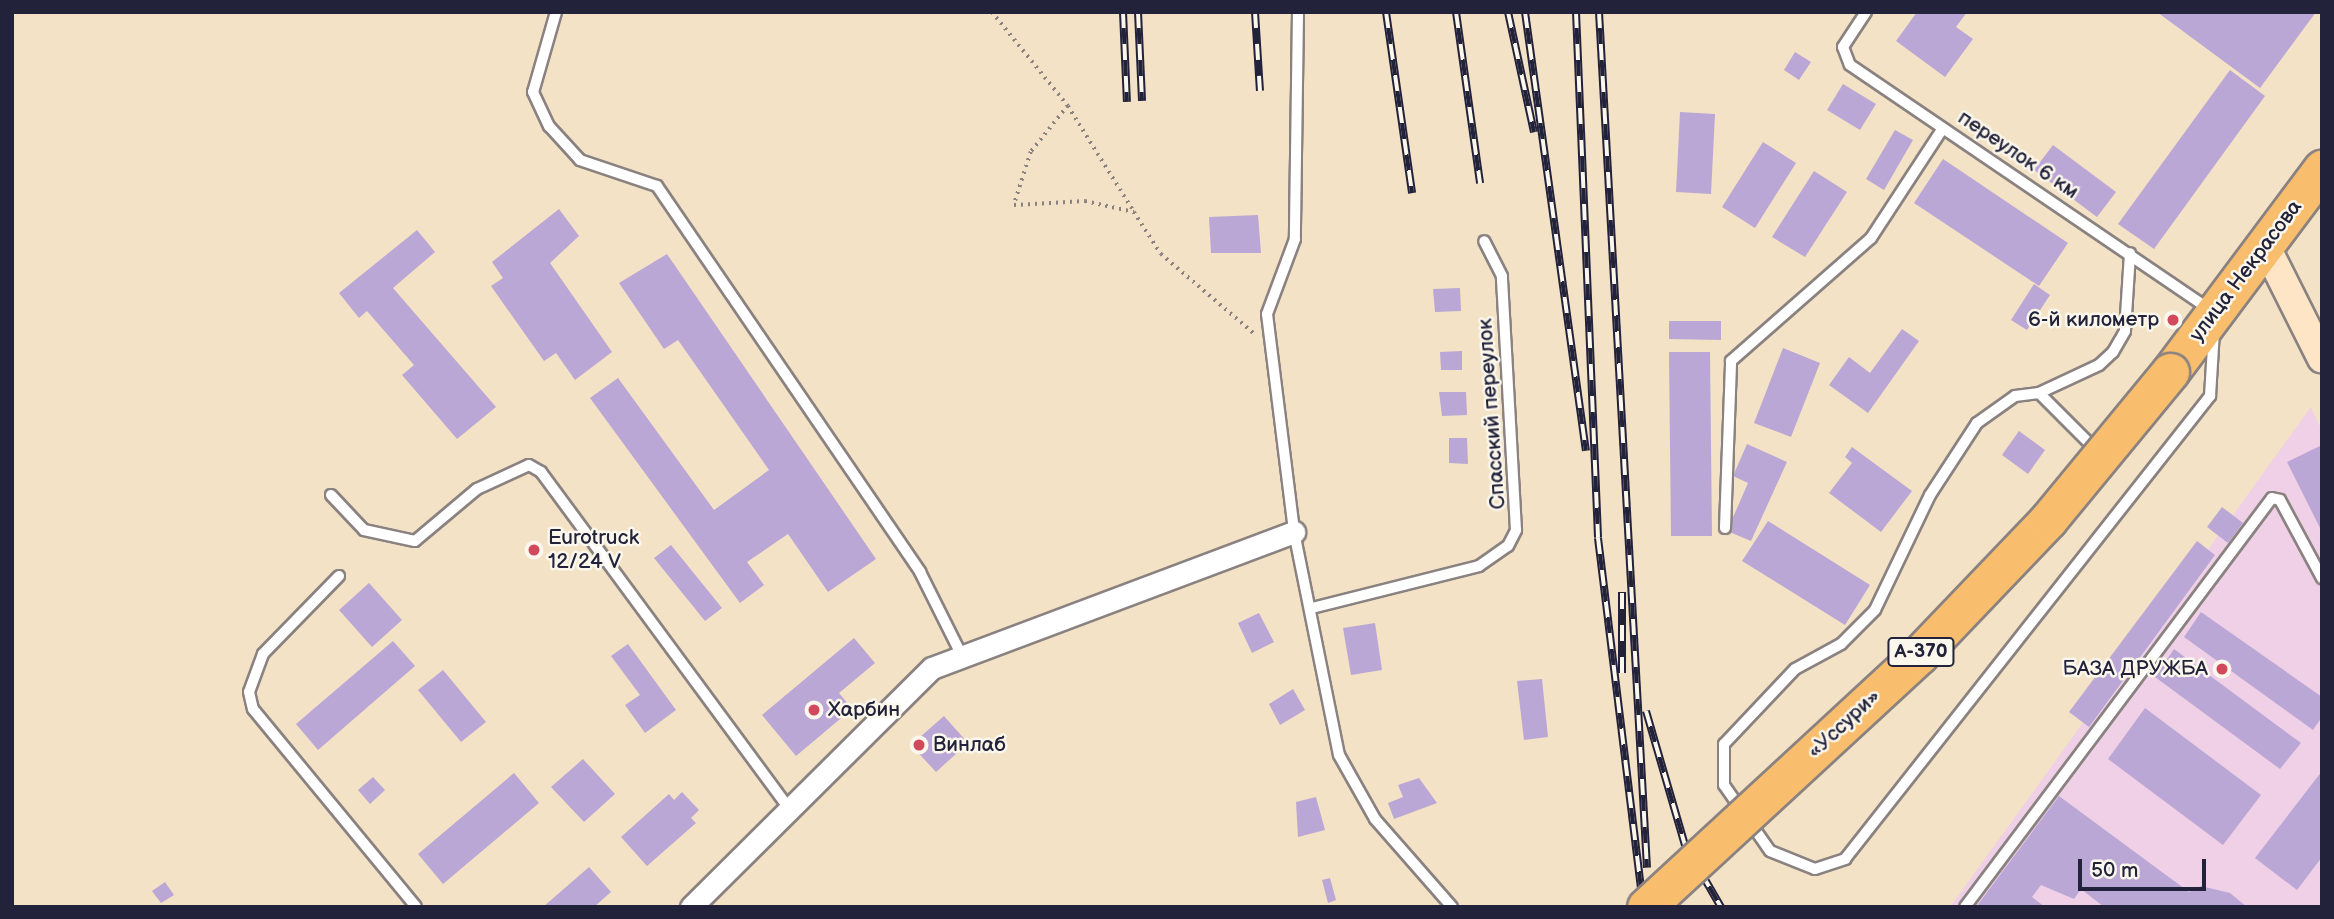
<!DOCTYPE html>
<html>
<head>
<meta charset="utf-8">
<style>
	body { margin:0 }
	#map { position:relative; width:2334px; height:919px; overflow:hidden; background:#f3e2c5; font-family:"Balsamiq Sans",sans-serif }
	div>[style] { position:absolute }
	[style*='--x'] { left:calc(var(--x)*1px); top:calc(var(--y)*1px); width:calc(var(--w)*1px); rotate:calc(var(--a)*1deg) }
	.built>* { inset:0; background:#efd0e6 }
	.building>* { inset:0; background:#bba7d5 }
	.path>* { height:3.5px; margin-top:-1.75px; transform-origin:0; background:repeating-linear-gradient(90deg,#8a8280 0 2px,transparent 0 7px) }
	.roads { filter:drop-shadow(2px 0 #8a8280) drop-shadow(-2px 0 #8a8280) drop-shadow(0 2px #8a8280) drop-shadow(0 -2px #8a8280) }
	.lane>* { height:10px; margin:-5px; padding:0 5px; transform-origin:5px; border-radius:5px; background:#fff }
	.street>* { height:21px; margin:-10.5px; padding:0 10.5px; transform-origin:10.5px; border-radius:10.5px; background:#fff }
	.secondary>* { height:28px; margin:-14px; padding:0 14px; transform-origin:14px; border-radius:14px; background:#fde5c5 }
	.highway>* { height:37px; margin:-18.5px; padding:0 18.5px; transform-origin:18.5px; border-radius:18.5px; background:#f9be6d }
	.rail>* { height:8px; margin-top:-4px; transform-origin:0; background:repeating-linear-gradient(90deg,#fbf7ec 0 16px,#22223b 0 32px); box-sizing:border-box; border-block:2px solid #22223b }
	.bridges { filter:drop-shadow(2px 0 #8a8280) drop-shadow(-2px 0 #8a8280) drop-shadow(0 2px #8a8280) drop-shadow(0 -2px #8a8280) }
	.highway-bridge>* { height:37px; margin:-18.5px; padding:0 18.5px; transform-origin:18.5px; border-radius:18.5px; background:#f9be6d }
	.dots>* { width:19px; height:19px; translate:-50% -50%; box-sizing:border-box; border:4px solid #fbf7ec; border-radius:50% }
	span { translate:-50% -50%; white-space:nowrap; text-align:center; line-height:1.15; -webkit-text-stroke:5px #fbf7ec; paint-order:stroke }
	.shield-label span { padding:2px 5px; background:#fbf7ec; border:2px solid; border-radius:5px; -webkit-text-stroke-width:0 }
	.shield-label { font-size:19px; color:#22223b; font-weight:700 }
	.street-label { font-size:21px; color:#22223b }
	.poi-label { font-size:21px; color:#22223b }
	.right { translate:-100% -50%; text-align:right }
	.left { translate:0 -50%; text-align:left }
	.frame { position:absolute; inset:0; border:14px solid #22223b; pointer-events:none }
	.scale { position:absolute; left:2078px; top:859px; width:128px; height:32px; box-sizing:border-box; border:4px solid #22223b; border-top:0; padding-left:9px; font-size:21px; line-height:24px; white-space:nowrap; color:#22223b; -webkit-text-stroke:5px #fbf7ec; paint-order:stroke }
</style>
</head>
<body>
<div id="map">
	<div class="built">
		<div style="clip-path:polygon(2311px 407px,2322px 431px,2322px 907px,1950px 907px)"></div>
	</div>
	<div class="building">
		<div style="clip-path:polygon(1917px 12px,1967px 12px,1956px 27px,1973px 39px,1945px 77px,1896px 41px)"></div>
		<div style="clip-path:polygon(2157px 12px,2316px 12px,2260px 88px)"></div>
		<div style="clip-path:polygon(1795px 52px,1811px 62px,1799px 80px,1784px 70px)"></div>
		<div style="clip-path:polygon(2230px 70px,2265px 96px,2154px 249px,2118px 224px)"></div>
		<div style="clip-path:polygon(1843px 84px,1876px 104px,1860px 130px,1827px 110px)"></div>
		<div style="clip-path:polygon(1680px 112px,1715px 114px,1711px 194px,1676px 192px)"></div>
		<div style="clip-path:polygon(1895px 130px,1913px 140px,1884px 190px,1866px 179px)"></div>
		<div style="clip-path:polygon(1763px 142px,1796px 163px,1755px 228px,1722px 207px)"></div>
		<div style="clip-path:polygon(2053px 145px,2116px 192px,2097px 217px,2034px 170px)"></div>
		<div style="clip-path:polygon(1943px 159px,2068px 243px,2039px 286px,1914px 203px)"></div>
		<div style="clip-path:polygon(1814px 171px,1847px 192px,1805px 257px,1772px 237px)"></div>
		<div style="clip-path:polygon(559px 209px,579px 236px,550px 263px,612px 352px,575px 380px,556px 353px,544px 361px,491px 286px,503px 278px,492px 262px)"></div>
		<div style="clip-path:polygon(1258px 215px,1261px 253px,1211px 253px,1209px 217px)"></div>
		<div style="clip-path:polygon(417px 230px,435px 252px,393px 288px,496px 407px,457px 439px,402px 375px,414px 365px,367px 311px,359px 318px,339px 293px)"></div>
		<div style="clip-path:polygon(667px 254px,876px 559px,828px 592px,788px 534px,747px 562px,764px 585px,740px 603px,590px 398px,618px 378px,714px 510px,769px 470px,678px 340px,664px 349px,619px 283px)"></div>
		<div style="clip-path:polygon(2034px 284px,2050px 295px,2027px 330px,2011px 320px)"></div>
		<div style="clip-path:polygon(1460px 288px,1461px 311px,1435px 312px,1433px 289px)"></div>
		<div style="clip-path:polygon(1669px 321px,1721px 321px,1721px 340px,1669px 339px)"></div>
		<div style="clip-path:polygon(1902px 329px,1919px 341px,1868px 413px,1829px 385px,1849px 357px,1870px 373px)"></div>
		<div style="clip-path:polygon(1783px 348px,1820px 363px,1791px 437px,1754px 423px)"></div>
		<div style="clip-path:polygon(1462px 351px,1462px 370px,1441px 370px,1440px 352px)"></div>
		<div style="clip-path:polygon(1669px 352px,1710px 352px,1712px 536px,1671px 536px)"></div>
		<div style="clip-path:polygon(1439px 392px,1466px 392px,1467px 415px,1442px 416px)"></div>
		<div style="clip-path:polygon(2019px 431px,2045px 450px,2028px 474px,2002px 455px)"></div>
		<div style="clip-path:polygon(1449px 438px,1467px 438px,1468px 464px,1449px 463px)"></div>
		<div style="clip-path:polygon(1747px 444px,1787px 462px,1751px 541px,1727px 531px,1748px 483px,1733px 476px)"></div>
		<div style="clip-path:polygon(2322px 445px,2322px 532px,2287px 462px)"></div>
		<div style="clip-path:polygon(1852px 447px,1912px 491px,1881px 532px,1829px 493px,1852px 463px,1845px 457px)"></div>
		<div style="clip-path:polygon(2222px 507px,2243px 523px,2228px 543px,2207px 527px)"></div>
		<div style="clip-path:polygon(1768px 521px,1870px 585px,1845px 625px,1742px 561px)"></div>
		<div style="clip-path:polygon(2197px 541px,2215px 555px,2089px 727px,2069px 712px)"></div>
		<div style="clip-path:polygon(671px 545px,722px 608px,705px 621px,654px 558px)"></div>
		<div style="clip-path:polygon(369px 583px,402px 620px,372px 647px,339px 610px)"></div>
		<div style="clip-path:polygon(2201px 612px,2322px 697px,2322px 717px,2313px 730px,2184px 637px)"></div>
		<div style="clip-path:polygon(1259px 613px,1274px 642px,1252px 653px,1238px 623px)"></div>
		<div style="clip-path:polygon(1375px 623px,1382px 670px,1351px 675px,1343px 628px)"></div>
		<div style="clip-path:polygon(854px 638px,875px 663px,839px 693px,852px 709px,796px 756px,762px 715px)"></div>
		<div style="clip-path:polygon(393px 641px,415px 666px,318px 750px,296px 724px)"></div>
		<div style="clip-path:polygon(628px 644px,676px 710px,645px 733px,625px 705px,640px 695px,611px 656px)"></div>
		<div style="clip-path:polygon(2174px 649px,2301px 743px,2280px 769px,2155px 677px)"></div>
		<div style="clip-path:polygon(443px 670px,486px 722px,461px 742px,418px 690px)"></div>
		<div style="clip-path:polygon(1542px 679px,1548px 737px,1524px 740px,1517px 681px)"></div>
		<div style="clip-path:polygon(1293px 689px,1305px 710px,1280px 725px,1269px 704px)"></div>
		<div style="clip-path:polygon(2145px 708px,2261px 795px,2223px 845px,2108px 759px)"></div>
		<div style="clip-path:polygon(944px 716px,968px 743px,936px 772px,911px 745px)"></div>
		<div style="clip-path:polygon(583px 759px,615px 794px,584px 822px,551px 787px)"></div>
		<div style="clip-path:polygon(2322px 771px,2322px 857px,2297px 890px,2255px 858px)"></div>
		<div style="clip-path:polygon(514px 773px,539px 803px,443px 884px,418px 854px)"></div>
		<div style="clip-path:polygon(373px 777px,385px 790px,370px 804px,358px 790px)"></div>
		<div style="clip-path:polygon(1419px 778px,1437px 803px,1394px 819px,1388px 803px,1403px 797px,1398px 785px)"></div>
		<div style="clip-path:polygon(682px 792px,699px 810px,691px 818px,696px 823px,647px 866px,621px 837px,669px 794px,674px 800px)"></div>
		<div style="clip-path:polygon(2059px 796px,2189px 892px,2201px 886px,2230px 893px,2247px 907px,2104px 907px,2081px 889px,2074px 899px,2041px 885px,2032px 897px,2045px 907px,1976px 907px)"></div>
		<div style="clip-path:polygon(1316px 797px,1325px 830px,1298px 837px,1296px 802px)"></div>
		<div style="clip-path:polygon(589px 867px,611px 892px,594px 907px,543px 907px)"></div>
		<div style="clip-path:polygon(1330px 878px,1336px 900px,1328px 903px,1322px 880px)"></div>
		<div style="clip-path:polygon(165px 882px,174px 895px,161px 903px,152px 891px)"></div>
	</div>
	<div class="path">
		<div style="--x:992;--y:12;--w:121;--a:51"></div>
		<div style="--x:1068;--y:106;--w:123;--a:58"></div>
		<div style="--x:1068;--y:106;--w:59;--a:128.8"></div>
		<div style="--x:1031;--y:152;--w:56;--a:107.8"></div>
		<div style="--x:1014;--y:205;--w:71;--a:-3.2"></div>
		<div style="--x:1085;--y:201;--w:50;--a:12.7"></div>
		<div style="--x:1134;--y:212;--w:50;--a:57.3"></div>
		<div style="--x:1161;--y:254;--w:125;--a:40.5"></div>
	</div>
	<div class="roads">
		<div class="lane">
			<div style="--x:556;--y:12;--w:83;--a:106"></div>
			<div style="--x:533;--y:92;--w:38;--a:65"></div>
			<div style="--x:549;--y:126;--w:46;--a:47.6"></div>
			<div style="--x:580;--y:160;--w:81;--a:18.7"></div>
			<div style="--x:657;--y:186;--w:467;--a:55.7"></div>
			<div style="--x:920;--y:572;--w:92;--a:63.4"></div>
			<div style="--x:1298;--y:12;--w:227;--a:90.8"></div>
			<div style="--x:1295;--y:239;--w:80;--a:110.5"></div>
			<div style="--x:1267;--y:314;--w:220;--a:82.9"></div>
			<div style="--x:1294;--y:532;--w:227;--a:78.6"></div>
			<div style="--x:1339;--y:755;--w:73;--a:60.6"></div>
			<div style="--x:1375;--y:819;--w:117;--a:48.8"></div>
			<div style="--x:1866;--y:12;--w:42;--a:123.3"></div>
			<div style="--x:1843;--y:47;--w:19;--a:69"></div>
			<div style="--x:1850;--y:65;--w:436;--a:34.2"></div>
			<div style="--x:2039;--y:393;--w:66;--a:-25"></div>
			<div style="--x:2099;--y:365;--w:19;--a:-43"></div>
			<div style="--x:2113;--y:352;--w:24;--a:-60"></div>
			<div style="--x:2125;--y:331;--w:78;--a:-86.3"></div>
			<div style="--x:2098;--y:452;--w:83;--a:-135"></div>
			<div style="--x:2039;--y:393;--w:24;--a:173"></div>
			<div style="--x:2015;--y:396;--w:47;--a:144.6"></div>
			<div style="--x:1977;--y:423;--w:86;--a:123.1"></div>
			<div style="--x:1930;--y:495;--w:127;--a:115.6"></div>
			<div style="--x:1875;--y:610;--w:48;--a:135"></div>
			<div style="--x:1841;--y:644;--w:52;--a:151.5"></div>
			<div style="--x:1795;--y:669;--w:103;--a:133.4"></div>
			<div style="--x:1724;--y:744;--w:41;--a:90"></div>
			<div style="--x:1724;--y:785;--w:80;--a:55.1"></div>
			<div style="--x:1770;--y:851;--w:48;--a:21.8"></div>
			<div style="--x:1815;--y:869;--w:32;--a:-18"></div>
			<div style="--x:1845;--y:859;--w:590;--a:-51.75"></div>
			<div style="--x:2210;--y:396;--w:65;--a:-86.5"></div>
			<div style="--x:331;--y:495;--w:48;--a:46.7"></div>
			<div style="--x:364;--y:530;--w:52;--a:12.2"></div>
			<div style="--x:415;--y:541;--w:81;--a:-40"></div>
			<div style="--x:477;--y:489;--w:57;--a:-24.8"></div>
			<div style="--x:529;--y:465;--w:14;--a:30"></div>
			<div style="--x:541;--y:472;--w:418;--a:53.6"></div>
			<div style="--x:1725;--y:528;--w:167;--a:-87.9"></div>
			<div style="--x:1731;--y:361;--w:186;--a:-41.3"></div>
			<div style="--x:1871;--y:238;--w:131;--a:-56.8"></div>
			<div style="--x:339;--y:576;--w:109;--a:134.3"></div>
			<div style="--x:263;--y:654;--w:40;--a:110.2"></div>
			<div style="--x:249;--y:692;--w:17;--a:77"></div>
			<div style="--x:253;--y:709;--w:256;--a:50.5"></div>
			<div style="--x:1312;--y:608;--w:172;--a:-14.1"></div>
			<div style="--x:1479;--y:566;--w:35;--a:-35"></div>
			<div style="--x:1508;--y:546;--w:18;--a:-63"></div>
			<div style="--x:1516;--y:530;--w:254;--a:-93.2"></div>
			<div style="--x:1502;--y:276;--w:39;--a:-117"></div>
			<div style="--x:1965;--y:907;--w:511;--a:-53.11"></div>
			<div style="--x:2272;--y:498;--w:8;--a:14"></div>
			<div style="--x:2280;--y:500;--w:89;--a:61.7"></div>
		</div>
		<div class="street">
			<div style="--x:691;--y:907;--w:339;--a:-44.8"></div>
			<div style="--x:932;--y:668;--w:387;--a:-20.6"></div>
		</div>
		<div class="secondary">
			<div style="--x:2265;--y:245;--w:127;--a:63.4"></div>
		</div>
		<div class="highway">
			<div style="--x:2170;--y:372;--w:254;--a:-53.2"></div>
		</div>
	</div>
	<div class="rail">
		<div style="--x:1123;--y:12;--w:90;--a:87.5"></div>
		<div style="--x:1138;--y:12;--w:89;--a:87.4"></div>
		<div style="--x:1255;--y:12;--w:79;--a:86.4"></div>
		<div style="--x:1386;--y:12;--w:183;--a:81.8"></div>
		<div style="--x:1456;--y:12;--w:173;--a:82"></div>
		<div style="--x:1508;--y:12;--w:123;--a:77.8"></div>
		<div style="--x:1525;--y:12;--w:443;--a:82.1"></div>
		<div style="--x:1576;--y:12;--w:526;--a:87.6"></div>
		<div style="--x:1598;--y:538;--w:372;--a:83"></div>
		<div style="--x:1599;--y:12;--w:857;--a:86.79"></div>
		<div style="--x:1622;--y:673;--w:81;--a:-90"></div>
		<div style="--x:1646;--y:711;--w:140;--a:73.8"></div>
		<div style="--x:1685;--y:845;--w:72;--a:59.9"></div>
	</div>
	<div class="bridges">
		<div class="highway-bridge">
			<div style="--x:1646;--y:907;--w:372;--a:-42.7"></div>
			<div style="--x:1919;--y:655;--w:187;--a:-46.3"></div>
			<div style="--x:2048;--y:520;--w:192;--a:-50.5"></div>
		</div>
	</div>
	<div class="dots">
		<div style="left:2173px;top:320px;background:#d1495b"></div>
		<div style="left:534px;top:550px;background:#d1495b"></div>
		<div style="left:2222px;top:669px;background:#d1495b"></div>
		<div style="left:814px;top:710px;background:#d1495b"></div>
		<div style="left:919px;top:745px;background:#d1495b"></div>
	</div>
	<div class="shield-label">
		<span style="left:1921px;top:652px">А-370</span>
	</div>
	<div class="street-label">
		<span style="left:2018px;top:155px;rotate:34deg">переулок 6 км</span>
		<span style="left:2246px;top:271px;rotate:-53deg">улица Некрасова</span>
		<span style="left:1492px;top:414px;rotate:-94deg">Спасский переулок</span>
		<span style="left:1844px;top:724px;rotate:-43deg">«Уссури»</span>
	</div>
	<div class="poi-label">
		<span class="right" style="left:2159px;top:320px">6-й километр</span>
		<span class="left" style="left:548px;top:550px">Eurotruck<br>12/24 V</span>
		<span class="right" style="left:2208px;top:669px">БАЗА ДРУЖБА</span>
		<span class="left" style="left:828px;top:710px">Харбин</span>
		<span class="left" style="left:933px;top:745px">Винлаб</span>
	</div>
	<div class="frame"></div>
	<div class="scale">50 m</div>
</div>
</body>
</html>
